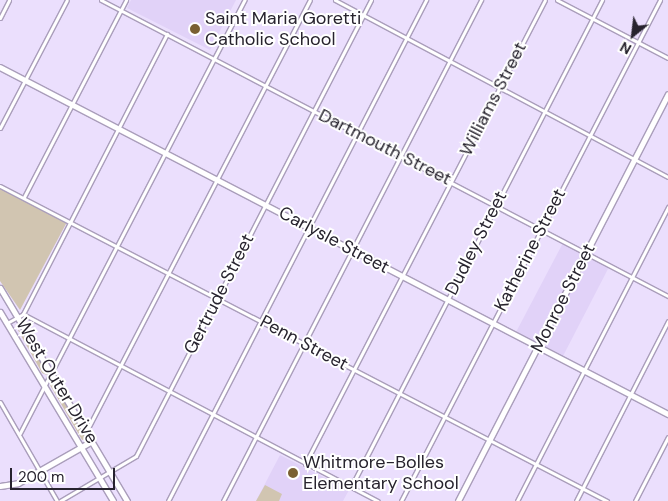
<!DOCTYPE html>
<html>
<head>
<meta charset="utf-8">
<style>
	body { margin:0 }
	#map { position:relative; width:668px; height:501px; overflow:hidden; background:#ebdffd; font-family:"DM Sans",sans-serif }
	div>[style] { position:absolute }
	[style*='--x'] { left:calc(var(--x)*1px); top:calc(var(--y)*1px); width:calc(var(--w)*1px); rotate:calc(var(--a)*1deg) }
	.built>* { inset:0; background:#e1d2f8 }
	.green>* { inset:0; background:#d1c5b1 }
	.roads { filter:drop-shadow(1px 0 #aa9ebb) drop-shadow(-1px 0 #aa9ebb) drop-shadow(0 1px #aa9ebb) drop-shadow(0 -1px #aa9ebb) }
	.minor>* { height:3px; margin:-1.5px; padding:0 1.5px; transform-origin:1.5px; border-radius:1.5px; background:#fff }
	.tertiary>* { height:4.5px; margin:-2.25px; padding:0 2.25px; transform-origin:2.25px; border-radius:2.25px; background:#fff }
	.secondary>* { height:5px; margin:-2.5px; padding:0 2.5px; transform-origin:2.5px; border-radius:2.5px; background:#fff }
	.dots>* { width:14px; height:14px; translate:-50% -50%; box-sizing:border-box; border:2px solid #fff; border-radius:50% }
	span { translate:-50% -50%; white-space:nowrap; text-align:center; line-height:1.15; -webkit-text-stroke:4px #fff; paint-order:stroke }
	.poi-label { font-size:18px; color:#27232e }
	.left { translate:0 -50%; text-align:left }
	.street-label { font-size:18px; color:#27232e }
	.north { position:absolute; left:608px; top:10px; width:50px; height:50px; -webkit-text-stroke:4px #fff; paint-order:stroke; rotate:209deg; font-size:14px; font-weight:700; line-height:20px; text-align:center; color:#27232e }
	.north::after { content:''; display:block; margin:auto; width:18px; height:22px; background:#27232e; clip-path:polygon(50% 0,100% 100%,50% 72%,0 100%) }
	.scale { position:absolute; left:10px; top:468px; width:105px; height:22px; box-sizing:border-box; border:2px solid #27232e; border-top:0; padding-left:6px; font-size:15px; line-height:18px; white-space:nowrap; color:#27232e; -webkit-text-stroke:4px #fff; paint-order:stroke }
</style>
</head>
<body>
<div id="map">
	<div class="built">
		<div style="clip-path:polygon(131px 0,236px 0,210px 50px,127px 8px)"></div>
		<div style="clip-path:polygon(564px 241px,610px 265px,562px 358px,515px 334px)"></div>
		<div style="clip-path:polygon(280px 455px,349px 490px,343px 501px,256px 501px)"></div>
	</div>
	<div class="green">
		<div style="clip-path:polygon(0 188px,67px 222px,20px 310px,0 281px)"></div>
		<div style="clip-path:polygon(14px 323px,48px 371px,47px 375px,42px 373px)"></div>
		<div style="clip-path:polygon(53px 380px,87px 438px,86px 439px,82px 440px,50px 385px)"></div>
		<div style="clip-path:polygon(265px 485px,282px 494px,279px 501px,256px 501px)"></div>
	</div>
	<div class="roads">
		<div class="minor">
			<div style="--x:101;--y:0;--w:640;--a:27.57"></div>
			<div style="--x:335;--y:0;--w:377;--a:28"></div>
			<div style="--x:557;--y:0;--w:125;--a:27.6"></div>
			<div style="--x:0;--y:18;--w:20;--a:-63"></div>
			<div style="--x:0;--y:128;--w:144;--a:-62.4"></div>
			<div style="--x:0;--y:186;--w:684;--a:27.43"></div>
			<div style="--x:24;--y:197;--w:222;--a:-62.6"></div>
			<div style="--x:23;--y:314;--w:401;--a:27.8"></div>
			<div style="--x:7;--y:323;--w:18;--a:-29"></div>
			<div style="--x:23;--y:314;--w:315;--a:-62.8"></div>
			<div style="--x:0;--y:402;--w:114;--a:60.1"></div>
			<div style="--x:87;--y:430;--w:484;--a:-62.6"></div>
			<div style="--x:20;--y:433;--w:488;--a:-62.6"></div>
			<div style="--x:305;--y:464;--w:522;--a:-62.65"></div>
			<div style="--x:351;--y:487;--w:548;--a:-62.73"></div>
			<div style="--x:60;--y:501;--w:88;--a:-30.6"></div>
			<div style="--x:136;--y:456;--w:513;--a:-62.74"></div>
			<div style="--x:168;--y:501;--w:564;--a:-62.75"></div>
			<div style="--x:223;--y:501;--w:564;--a:-62.75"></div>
			<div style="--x:401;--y:501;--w:564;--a:-62.66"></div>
			<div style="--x:517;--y:501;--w:331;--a:-62.8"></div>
			<div style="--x:576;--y:501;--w:202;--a:-62.9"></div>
			<div style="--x:635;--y:501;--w:72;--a:-62.7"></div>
		</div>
		<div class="tertiary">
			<div style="--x:0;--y:67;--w:753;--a:27.45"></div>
			<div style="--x:458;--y:501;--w:457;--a:-62.7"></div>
		</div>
		<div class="secondary">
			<div style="--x:0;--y:288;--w:248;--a:59.2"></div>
			<div style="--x:0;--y:312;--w:220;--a:59.1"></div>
			<div style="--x:0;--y:486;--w:18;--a:-9"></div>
			<div style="--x:18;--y:483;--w:85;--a:-29.6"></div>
		</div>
	</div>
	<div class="dots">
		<div style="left:195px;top:29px;background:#7a6032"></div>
		<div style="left:293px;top:473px;background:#7a6032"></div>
	</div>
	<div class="poi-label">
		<span class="left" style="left:205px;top:29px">Saint Maria Goretti<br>Catholic School</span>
		<span class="left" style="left:303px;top:473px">Whitmore-Bolles<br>Elementary School</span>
	</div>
	<div class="street-label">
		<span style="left:493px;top:99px;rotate:-63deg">Williams Street</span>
		<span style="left:385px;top:147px;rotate:27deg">Dartmouth Street</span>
		<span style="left:334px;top:240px;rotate:28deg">Carlysle Street</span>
		<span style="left:476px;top:243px;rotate:-63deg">Dudley Street</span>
		<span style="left:530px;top:250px;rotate:-63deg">Katherine Street</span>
		<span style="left:219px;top:294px;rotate:-63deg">Gertrude Street</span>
		<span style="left:563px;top:298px;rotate:-63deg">Monroe Street</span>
		<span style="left:304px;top:343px;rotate:28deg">Penn Street</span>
		<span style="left:57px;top:381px;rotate:59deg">West Outer Drive</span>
	</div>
	<div class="north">N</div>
	<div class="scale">200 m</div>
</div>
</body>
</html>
